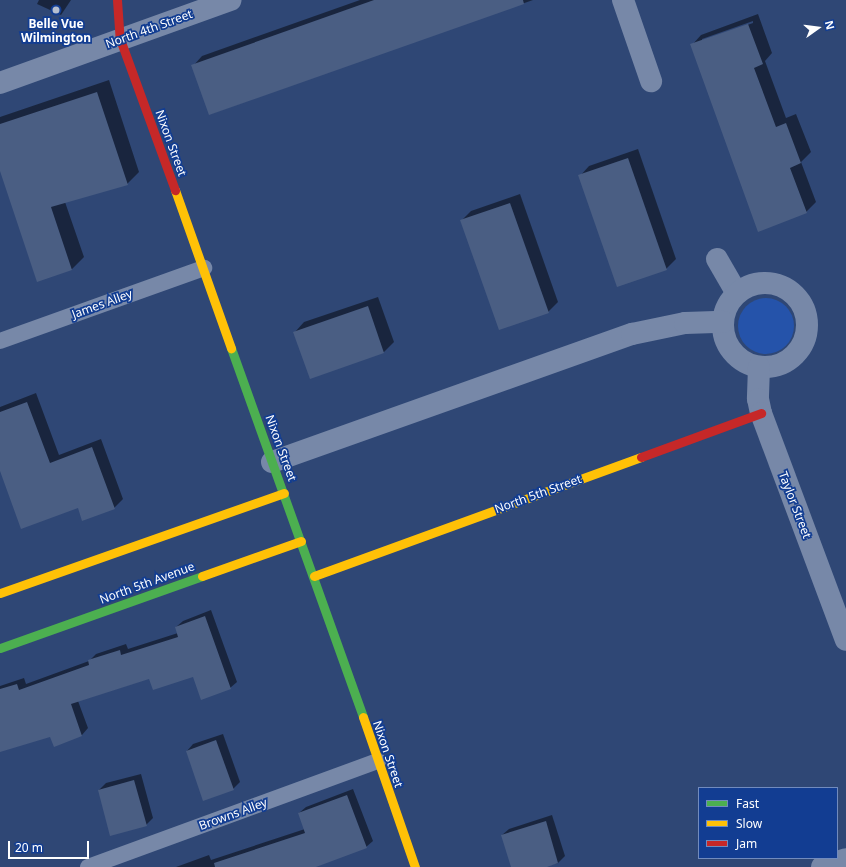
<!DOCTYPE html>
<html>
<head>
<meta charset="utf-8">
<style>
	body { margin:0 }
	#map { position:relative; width:846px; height:867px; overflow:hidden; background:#2f4775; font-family:"Noto Sans",sans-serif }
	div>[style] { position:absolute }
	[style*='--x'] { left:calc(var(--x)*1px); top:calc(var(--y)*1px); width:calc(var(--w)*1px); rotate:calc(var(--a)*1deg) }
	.green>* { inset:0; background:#2553aa }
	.round { border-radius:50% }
	.shadow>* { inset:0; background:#0007 }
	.building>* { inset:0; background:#4a5e83 }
	.lane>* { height:16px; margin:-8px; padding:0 8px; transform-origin:8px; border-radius:8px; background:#7788a8 }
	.street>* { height:22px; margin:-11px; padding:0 11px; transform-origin:11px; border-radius:11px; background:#7788a8 }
	.street>.ring { margin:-11px; padding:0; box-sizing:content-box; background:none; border:22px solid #7788a8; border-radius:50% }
	.fast>* { height:9px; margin:-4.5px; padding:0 4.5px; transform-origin:4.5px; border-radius:4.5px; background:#4caf50 }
	.slow>* { height:9px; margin:-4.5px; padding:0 4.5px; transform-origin:4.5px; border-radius:4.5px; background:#ffc107 }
	.jam>* { height:9px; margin:-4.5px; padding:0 4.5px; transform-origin:4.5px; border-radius:4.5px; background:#c62828 }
	.dots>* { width:11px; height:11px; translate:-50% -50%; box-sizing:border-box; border:2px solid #123d92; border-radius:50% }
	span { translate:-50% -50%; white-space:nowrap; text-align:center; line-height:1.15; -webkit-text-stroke:3.5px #123d92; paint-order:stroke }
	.poi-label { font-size:12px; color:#fff; font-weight:700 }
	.street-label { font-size:12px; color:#fff }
	.legend { position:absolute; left:698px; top:787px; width:140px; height:72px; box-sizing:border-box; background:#123d92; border:1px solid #718bbe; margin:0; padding:5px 7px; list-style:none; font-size:12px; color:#fff }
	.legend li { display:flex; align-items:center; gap:8px; height:20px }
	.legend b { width:20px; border:1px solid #718bbe }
	.north { position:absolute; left:798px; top:8px; width:40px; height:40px; -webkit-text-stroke:3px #123d92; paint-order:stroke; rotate:76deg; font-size:11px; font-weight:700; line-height:16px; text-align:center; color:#fff }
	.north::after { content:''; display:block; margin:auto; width:14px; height:18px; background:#fff; clip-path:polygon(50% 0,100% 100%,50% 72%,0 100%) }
	.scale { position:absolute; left:8px; top:841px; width:81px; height:18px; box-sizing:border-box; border:2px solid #fff; border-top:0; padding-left:5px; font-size:12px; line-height:14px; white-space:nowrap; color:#fff; -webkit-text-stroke:3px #123d92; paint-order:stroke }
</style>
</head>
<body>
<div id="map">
	<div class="green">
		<div class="round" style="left:738px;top:298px;width:56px;height:56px"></div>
	</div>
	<div class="shadow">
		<div style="clip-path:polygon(39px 0,71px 0,61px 15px,37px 4px)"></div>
		<div style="clip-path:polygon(360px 0,533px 0,210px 114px,193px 66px,202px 56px)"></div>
		<div style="clip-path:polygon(evenodd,758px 14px,772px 53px,765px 61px,786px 118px,796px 114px,811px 152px,801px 162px,816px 202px,806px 212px,692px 45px,701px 35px,758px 14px,753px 21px,753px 23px,702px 41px,702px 39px,753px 21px)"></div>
		<div style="clip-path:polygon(109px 80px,139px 172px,127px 184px,65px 202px,84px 257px,72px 269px,37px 280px,0 168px,0 117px)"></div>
		<div style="clip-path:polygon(638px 149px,676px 259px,666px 269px,580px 176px,589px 166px)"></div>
		<div style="clip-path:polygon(520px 194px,558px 302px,548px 312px,461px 221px,471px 211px)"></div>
		<div style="clip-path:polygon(378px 297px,394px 342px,384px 352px,310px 377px,295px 332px,304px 322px)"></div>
		<div style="clip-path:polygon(36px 393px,59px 455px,101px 439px,123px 499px,114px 508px,78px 507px,0 468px,0 407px)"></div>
		<div style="clip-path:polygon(211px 610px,237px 682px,230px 688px,194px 676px,150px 678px,78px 701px,88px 728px,82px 735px,54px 745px,51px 736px,0 751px,0 686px,24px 678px,26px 684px,89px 661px,96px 654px,126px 644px,128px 649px,178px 633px,176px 627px,183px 621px)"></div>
		<div style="clip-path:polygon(223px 734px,240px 782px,233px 789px,187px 751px,193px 744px)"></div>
		<div style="clip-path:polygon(141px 774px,153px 818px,146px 825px,99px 790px,106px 783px)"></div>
		<div style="clip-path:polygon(353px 789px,373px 841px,366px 847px,314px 867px,176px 867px,209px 855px,211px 860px,305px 829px,299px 813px,306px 807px)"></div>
		<div style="clip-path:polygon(552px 815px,565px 856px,558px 863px,543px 867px,512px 867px,502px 835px,509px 829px)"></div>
	</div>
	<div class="building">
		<div style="clip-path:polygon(374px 0,523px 0,524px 4px,209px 115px,191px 65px)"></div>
		<div style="clip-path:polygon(748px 24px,763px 64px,754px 68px,776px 127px,786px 123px,801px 163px,790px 168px,807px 213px,758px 232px,690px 44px)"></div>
		<div style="clip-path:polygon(97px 92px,128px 185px,51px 207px,72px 270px,37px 282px,0 171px,0 124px)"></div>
		<div style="clip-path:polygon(628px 158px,667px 270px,617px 287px,578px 175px)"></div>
		<div style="clip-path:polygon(510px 203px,549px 313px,499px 330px,460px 220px)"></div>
		<div style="clip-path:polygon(368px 306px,384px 353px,310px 379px,293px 332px)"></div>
		<div style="clip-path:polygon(27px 402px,50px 463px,92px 447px,115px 509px,82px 521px,78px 508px,21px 529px,0 471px,0 412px)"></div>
		<div style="clip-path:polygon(205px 616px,231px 689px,201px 700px,193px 677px,153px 690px,149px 679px,71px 704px,82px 736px,54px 747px,50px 737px,0 752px,0 689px,17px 684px,19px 690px,89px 665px,88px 660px,120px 650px,121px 655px,178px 637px,175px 627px)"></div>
		<div style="clip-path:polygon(216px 740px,234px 790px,203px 801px,186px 751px)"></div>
		<div style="clip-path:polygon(134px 780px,147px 826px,110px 836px,98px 790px)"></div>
		<div style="clip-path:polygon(347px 795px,367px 848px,316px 867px,215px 867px,214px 863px,305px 833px,298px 813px)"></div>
		<div style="clip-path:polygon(546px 821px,558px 863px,547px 867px,511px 867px,501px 835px)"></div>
	</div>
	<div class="lane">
		<div style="--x:0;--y:341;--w:217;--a:-19.7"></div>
		<div style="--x:88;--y:867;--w:309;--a:-20.1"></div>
	</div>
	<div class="street">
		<div style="--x:623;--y:0;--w:86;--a:70.9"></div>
		<div style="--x:0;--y:83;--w:245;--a:-19.8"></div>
		<div style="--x:717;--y:259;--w:39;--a:60"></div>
		<div class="ring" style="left:723px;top:283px;width:62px;height:62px"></div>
		<div style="--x:759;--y:367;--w:32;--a:92"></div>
		<div style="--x:758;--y:399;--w:14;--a:78"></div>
		<div style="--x:761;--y:413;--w:242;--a:69.5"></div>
		<div style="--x:272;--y:462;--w:382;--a:-19.6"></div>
		<div style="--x:632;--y:334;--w:54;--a:-11.7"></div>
		<div style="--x:685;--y:323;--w:38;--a:-2"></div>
		<div style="--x:822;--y:867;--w:25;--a:-18"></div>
	</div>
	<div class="fast">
		<div style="--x:231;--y:348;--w:392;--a:70.3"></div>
		<div style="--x:0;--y:648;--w:214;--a:-19.6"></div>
	</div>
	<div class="slow">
		<div style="--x:175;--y:190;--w:168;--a:70.5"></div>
		<div style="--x:202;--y:576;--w:105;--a:-19.5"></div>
		<div style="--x:314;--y:576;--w:348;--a:-20"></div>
		<div style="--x:0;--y:593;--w:301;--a:-19.4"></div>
		<div style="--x:363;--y:717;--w:159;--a:70.9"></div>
	</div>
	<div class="jam">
		<div style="--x:117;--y:0;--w:39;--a:86"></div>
		<div style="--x:120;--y:39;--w:161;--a:70"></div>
		<div style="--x:641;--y:457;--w:128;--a:-20.1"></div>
	</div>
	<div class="dots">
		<div style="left:56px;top:10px;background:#b6bfcf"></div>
	</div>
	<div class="poi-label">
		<span style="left:56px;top:31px">Belle Vue<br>Wilmington</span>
	</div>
	<div class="street-label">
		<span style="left:149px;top:29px;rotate:-20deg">North 4th Street</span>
		<span style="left:171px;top:143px;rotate:70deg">Nixon Street</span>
		<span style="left:102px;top:304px;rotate:-20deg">James Alley</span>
		<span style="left:281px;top:448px;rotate:70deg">Nixon Street</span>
		<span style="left:538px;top:494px;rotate:-20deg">North 5th Street</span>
		<span style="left:795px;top:505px;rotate:69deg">Taylor Street</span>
		<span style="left:147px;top:583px;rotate:-20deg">North 5th Avenue</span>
		<span style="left:388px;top:754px;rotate:71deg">Nixon Street</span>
		<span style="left:233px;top:814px;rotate:-20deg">Browns Alley</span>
	</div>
	<ul class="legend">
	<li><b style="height:5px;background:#4caf50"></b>Fast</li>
	<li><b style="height:5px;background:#ffc107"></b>Slow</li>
	<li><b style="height:5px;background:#c62828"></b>Jam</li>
	</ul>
	<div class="north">N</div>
	<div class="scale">20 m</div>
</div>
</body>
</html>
